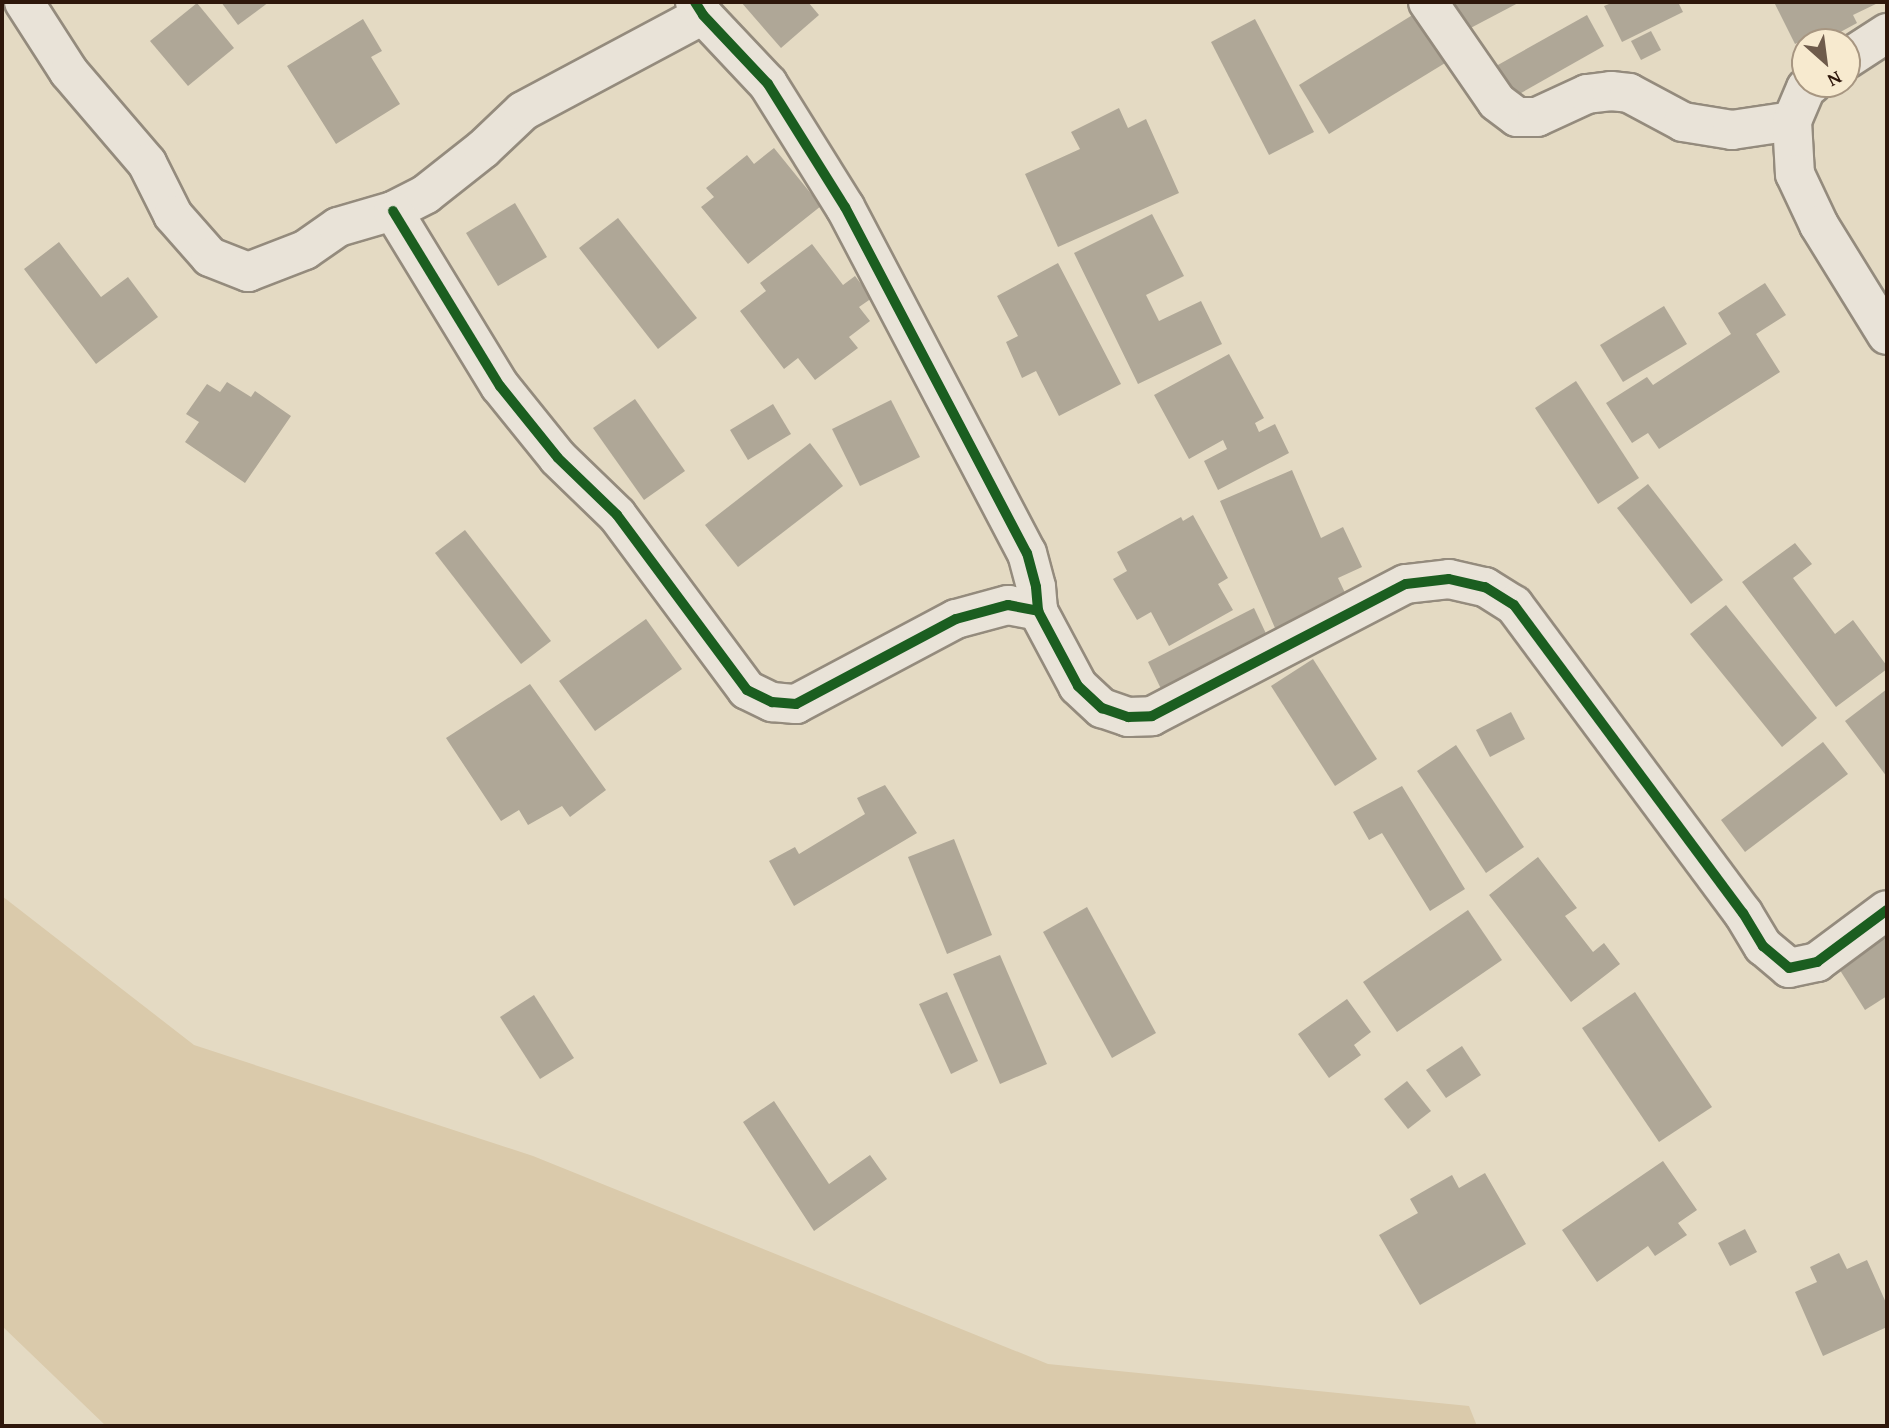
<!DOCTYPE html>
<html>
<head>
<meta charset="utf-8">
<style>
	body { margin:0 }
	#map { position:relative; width:1889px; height:1428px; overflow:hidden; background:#e4dac3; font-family:"Gentium Book Plus",serif }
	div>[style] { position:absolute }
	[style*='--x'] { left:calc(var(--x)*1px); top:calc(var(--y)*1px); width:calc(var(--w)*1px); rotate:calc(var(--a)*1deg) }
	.green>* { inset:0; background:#dacaab }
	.building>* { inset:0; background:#afa797 }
	.roads { filter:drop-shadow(2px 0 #948b7d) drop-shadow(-2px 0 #948b7d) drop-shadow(0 2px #948b7d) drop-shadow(0 -2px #948b7d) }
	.minor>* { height:38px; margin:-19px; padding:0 19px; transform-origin:19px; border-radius:19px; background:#e9e3d8 }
	.cycleway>* { height:10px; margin:-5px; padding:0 5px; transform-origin:5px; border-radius:5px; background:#1b5e20 }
	span { translate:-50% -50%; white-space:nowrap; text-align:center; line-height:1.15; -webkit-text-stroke:6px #f7eacf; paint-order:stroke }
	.frame { position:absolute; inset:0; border:4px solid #2e170b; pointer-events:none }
	.north { position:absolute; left:1791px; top:28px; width:70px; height:70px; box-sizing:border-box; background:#f7eacf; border:2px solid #a79681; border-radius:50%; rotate:152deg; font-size:19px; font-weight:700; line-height:28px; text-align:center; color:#2e170b }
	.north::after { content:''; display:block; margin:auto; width:24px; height:32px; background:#6e5b4b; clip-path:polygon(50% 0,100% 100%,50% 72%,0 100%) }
</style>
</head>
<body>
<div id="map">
	<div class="green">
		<div style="clip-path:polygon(2px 896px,194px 1045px,533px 1156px,1048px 1364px,1469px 1406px,1477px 1426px,106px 1426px,2px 1326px)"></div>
	</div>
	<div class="building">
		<div style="clip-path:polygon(221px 2px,269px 2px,238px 25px)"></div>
		<div style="clip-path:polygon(741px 2px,808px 2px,819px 15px,781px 48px)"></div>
		<div style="clip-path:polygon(1447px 2px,1520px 2px,1463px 32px)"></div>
		<div style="clip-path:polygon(1614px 2px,1678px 2px,1683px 12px,1622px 42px,1604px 6px)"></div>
		<div style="clip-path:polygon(1774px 2px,1880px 2px,1853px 15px,1857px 23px,1822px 42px,1818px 42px,1814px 35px,1795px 44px)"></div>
		<div style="clip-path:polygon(197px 3px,234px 48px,188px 86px,150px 41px)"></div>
		<div style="clip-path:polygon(1419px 11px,1450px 60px,1329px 134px,1299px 85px)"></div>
		<div style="clip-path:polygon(1587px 15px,1604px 46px,1507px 101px,1489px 70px)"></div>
		<div style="clip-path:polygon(363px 19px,382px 51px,371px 57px,400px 104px,336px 144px,287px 66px)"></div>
		<div style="clip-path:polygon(1255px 19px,1314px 132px,1269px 155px,1211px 42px)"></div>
		<div style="clip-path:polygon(1651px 31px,1661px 50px,1641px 60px,1631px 41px)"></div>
		<div style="clip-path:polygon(1119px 108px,1128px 128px,1146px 119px,1179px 193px,1058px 247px,1025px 174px,1080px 149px,1071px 132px)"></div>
		<div style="clip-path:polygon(774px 148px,821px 206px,748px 264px,701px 207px,714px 197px,706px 188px,747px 155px,754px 164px)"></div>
		<div style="clip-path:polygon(515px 203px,547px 257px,498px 286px,466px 233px)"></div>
		<div style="clip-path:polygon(1152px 214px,1184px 276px,1146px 295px,1159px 321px,1201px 301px,1222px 344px,1138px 384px,1074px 253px)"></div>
		<div style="clip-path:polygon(618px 218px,697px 318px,658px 349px,579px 248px)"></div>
		<div style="clip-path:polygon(59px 242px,101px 297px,128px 277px,158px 317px,96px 364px,24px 269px)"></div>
		<div style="clip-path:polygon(812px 244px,843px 285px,855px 276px,872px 298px,859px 307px,870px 321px,849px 337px,858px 348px,815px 380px,798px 358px,784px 369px,740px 311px,766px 291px,760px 283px)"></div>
		<div style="clip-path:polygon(1058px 263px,1121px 384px,1059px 416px,1036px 371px,1022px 378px,1006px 342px,1018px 336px,997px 296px)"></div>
		<div style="clip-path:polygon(1765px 283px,1786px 315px,1756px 334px,1780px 372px,1659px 449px,1648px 433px,1632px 443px,1606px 403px,1647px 377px,1653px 385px,1731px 334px,1718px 313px)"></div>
		<div style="clip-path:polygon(1664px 306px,1687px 344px,1623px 382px,1600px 345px)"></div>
		<div style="clip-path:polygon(1229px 354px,1264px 418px,1255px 423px,1259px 432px,1275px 424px,1289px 453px,1218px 490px,1204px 461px,1227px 449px,1223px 440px,1189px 459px,1154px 395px)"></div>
		<div style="clip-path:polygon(1576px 381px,1639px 478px,1598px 504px,1535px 408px)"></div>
		<div style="clip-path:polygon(227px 382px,251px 397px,255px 391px,291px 416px,245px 483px,185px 442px,199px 422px,186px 414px,207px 384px,220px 392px)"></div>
		<div style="clip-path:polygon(635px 399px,685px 471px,644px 500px,593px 428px)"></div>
		<div style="clip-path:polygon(891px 400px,920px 457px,860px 486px,832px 429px)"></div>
		<div style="clip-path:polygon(773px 404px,791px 434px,748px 460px,730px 430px)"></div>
		<div style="clip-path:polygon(810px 443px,843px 486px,738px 567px,705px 525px)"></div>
		<div style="clip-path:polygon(1292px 470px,1321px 538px,1343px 527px,1362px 567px,1338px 578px,1347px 597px,1275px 628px,1220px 501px)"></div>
		<div style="clip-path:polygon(1648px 484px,1723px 580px,1691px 604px,1617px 508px)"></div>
		<div style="clip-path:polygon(1193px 515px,1228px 578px,1218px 584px,1233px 610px,1169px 646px,1151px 612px,1137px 620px,1113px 579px,1127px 571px,1117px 552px,1181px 517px,1183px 521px)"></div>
		<div style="clip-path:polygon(465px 530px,551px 641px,521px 664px,435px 553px)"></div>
		<div style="clip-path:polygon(1795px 543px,1812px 564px,1793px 578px,1835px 634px,1853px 620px,1887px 666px,1887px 669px,1836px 707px,1742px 582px)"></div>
		<div style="clip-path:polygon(1726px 605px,1817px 718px,1782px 747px,1690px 634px)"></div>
		<div style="clip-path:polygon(1254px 608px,1269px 640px,1163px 693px,1148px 662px)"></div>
		<div style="clip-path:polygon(646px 619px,682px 669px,595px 731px,559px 681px)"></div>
		<div style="clip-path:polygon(1313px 659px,1377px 759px,1335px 786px,1271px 686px)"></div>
		<div style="clip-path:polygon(530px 684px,606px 790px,570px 817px,562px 806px,528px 825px,519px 810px,501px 821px,446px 738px)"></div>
		<div style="clip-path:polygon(1887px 689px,1887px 777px,1845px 721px)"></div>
		<div style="clip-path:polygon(1511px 712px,1525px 739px,1490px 757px,1476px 730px)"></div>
		<div style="clip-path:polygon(1823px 742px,1848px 774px,1745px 852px,1721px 820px)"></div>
		<div style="clip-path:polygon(1456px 745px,1524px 847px,1486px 873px,1417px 771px)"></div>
		<div style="clip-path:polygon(885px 785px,917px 833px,794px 906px,769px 861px,795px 847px,799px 854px,865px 814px,857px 798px)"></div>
		<div style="clip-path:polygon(1402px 786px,1465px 889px,1430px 911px,1382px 833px,1369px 840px,1353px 812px)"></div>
		<div style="clip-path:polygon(954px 839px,992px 935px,947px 954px,908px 857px)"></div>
		<div style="clip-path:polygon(1538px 857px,1577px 908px,1565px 916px,1593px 952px,1604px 943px,1620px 964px,1571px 1002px,1489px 895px)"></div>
		<div style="clip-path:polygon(1087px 907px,1156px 1033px,1112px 1058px,1043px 932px)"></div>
		<div style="clip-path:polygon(1468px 910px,1502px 960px,1397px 1032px,1363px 982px)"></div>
		<div style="clip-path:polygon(1887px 936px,1887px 996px,1865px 1010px,1838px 967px)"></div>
		<div style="clip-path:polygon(1000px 955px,1047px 1064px,1000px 1084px,953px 974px)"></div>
		<div style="clip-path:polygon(947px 992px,978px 1061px,951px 1074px,919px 1004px)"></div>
		<div style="clip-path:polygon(1635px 992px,1712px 1107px,1659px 1142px,1582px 1028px)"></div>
		<div style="clip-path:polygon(534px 995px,574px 1058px,540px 1079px,500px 1017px)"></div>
		<div style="clip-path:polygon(1347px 999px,1371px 1032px,1354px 1045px,1361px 1055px,1329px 1078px,1298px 1034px)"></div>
		<div style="clip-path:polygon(1462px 1046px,1481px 1075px,1446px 1098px,1426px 1070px)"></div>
		<div style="clip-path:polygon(1407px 1081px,1431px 1111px,1408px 1129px,1384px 1099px)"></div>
		<div style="clip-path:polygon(774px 1101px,829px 1184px,870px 1155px,887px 1179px,814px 1231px,743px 1122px)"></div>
		<div style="clip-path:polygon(1663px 1161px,1697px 1210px,1678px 1223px,1687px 1235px,1655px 1256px,1648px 1246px,1597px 1282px,1562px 1230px)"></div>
		<div style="clip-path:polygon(1485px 1173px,1526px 1244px,1420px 1305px,1379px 1235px,1418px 1213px,1410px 1199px,1452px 1175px,1459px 1188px)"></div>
		<div style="clip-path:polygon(1745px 1229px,1757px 1252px,1730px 1266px,1718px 1243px)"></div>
		<div style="clip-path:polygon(1839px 1253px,1847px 1269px,1867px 1260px,1887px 1305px,1887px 1327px,1823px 1356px,1795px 1292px,1817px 1282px,1810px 1267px)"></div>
	</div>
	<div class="roads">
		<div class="minor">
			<div style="--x:24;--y:2;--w:83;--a:57.3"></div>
			<div style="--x:69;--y:72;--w:120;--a:49.4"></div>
			<div style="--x:147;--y:163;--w:58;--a:63.4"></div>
			<div style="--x:173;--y:215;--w:56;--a:48.6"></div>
			<div style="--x:210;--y:257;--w:41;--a:21.5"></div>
			<div style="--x:248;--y:272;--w:61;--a:-21.1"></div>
			<div style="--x:305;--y:250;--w:40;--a:-34.9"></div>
			<div style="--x:338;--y:227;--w:57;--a:-16.2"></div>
			<div style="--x:393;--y:211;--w:37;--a:-27"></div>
			<div style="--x:426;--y:194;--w:73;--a:-38.3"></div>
			<div style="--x:483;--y:149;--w:55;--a:-43.5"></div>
			<div style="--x:523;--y:111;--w:204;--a:-28.1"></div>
			<div style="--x:695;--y:2;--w:15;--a:58"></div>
			<div style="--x:703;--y:15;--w:95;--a:46.7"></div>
			<div style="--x:768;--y:84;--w:145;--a:58"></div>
			<div style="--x:845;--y:207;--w:391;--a:62.3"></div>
			<div style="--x:1027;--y:553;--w:35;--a:75"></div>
			<div style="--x:1036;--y:587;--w:24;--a:85"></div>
			<div style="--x:1038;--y:611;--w:85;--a:61.9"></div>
			<div style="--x:1078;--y:686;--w:33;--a:43"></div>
			<div style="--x:1102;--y:708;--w:28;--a:19"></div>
			<div style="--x:1128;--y:717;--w:24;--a:-2"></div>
			<div style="--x:1152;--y:716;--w:286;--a:-27.5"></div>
			<div style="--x:1406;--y:584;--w:43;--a:-6.6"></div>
			<div style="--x:1449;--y:579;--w:37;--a:13"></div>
			<div style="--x:1485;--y:587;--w:34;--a:32"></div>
			<div style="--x:1514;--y:605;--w:384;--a:53.4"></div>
			<div style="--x:1743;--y:913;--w:39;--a:59"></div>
			<div style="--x:1763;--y:946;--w:34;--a:40"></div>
			<div style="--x:1789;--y:968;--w:29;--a:-12"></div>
			<div style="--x:1817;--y:962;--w:87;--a:-36.6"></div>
			<div style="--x:1428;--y:2;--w:121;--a:55.4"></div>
			<div style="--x:1497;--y:102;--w:25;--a:37"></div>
			<div style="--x:1517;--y:117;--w:20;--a:0"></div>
			<div style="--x:1537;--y:117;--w:55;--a:-24.7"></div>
			<div style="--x:1587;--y:94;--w:24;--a:-7"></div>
			<div style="--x:1611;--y:91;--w:18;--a:6"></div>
			<div style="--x:1629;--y:93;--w:61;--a:28.2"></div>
			<div style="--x:1683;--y:122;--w:50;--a:9.3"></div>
			<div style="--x:1732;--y:130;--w:61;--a:-8.5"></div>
			<div style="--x:1847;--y:59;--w:48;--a:-33"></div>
			<div style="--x:1812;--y:84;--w:7;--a:146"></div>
			<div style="--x:1806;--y:88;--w:36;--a:113"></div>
			<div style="--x:1792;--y:121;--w:53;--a:86.8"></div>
			<div style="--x:1795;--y:174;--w:56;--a:64.8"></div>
			<div style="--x:1819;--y:225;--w:129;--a:58.3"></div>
			<div style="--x:393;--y:211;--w:205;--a:58.6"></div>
			<div style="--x:500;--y:386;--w:92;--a:51.1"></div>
			<div style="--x:558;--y:458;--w:82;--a:44"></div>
			<div style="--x:617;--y:515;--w:218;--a:53.4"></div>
			<div style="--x:747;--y:690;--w:28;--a:26"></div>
			<div style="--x:772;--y:702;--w:24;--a:5"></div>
			<div style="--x:796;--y:704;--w:181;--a:-28"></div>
			<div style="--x:956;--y:619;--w:54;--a:-15.1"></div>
			<div style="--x:1008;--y:605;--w:31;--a:11"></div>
		</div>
	</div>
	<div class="cycleway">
		<div style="--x:695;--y:2;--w:15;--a:58"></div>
		<div style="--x:703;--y:15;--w:95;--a:46.7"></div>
		<div style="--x:768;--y:84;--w:145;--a:58"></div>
		<div style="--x:845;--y:207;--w:391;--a:62.3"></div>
		<div style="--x:1027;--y:553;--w:35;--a:75"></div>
		<div style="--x:1036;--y:587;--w:24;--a:85"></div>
		<div style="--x:1038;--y:611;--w:85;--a:61.9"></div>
		<div style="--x:1078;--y:686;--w:33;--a:43"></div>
		<div style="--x:1102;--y:708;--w:28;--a:19"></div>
		<div style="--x:1128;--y:717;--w:24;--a:-2"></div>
		<div style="--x:1152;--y:716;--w:286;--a:-27.5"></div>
		<div style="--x:1406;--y:584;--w:43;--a:-6.6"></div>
		<div style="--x:1449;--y:579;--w:37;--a:13"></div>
		<div style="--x:1485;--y:587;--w:34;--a:32"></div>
		<div style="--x:1514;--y:605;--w:384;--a:53.4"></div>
		<div style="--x:1743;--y:913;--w:39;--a:59"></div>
		<div style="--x:1763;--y:946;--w:34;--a:40"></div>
		<div style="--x:1789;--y:968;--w:29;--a:-12"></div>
		<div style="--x:1817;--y:962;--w:87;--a:-36.6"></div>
		<div style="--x:393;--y:211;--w:205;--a:58.6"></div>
		<div style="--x:500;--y:386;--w:92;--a:51.1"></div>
		<div style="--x:558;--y:458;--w:82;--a:44"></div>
		<div style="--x:617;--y:515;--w:218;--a:53.4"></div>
		<div style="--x:747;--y:690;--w:28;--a:26"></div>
		<div style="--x:772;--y:702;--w:24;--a:5"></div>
		<div style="--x:796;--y:704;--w:181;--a:-28"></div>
		<div style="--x:956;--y:619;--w:54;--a:-15.1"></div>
		<div style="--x:1008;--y:605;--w:31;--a:11"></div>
	</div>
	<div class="frame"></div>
	<div class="north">N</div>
</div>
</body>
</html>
